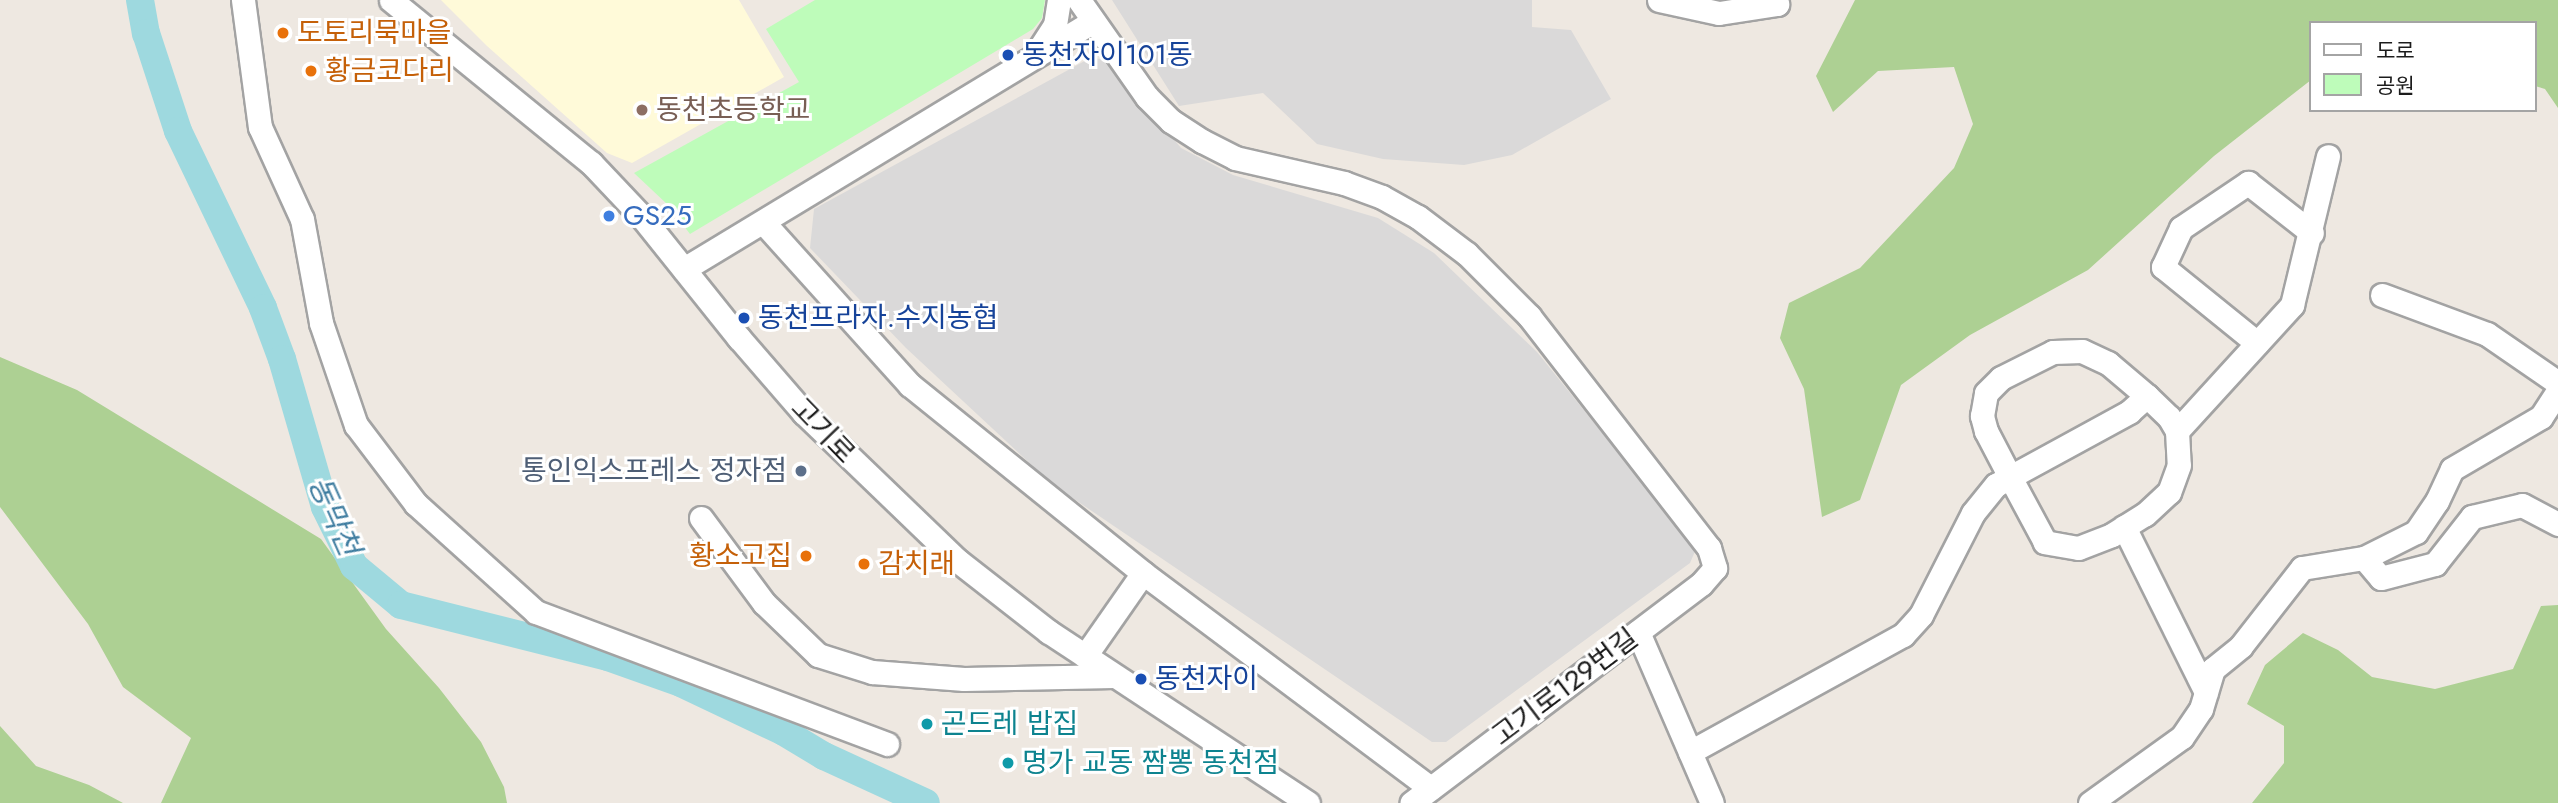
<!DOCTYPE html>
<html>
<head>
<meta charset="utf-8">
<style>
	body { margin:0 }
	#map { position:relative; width:2558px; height:803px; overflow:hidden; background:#eee8e1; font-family:Jost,"Noto Sans KR",sans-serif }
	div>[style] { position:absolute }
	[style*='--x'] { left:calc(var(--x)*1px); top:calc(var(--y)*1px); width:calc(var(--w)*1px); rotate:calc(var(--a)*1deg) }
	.residential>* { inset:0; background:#dad9d9 }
	.education>* { inset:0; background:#fffad9 }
	.forest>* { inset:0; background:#add093 }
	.park>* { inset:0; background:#befcba }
	.river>* { height:28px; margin:-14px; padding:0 14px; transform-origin:14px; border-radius:14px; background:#9ed9df }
	.roads { filter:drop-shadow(2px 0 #a3a3a3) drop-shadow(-2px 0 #a3a3a3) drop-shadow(0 2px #a3a3a3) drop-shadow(0 -2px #a3a3a3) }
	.minor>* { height:23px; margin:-11.5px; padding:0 11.5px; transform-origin:11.5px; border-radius:11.5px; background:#fff }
	.dots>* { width:19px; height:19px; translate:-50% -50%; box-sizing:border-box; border:4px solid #fff; border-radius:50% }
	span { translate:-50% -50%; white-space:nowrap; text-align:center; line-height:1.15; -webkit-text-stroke:6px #fff; paint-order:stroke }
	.food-label { font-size:28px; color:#c56008 }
	.left { translate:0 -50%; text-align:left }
	.right { translate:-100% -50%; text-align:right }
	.transit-label { font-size:28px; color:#164399 }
	.education-label { font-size:28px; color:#785e54 }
	.shop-label { font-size:28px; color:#366cbe }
	.street-label { font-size:28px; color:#1c1c1c }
	.service-label { font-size:28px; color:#4e5e75 }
	.culture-label { font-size:28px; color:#0d838f }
	.water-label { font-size:30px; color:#3f7da0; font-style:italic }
	.legend { position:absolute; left:2309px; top:21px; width:228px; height:91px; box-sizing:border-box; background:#fff; border:2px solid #a4a4a4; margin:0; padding:9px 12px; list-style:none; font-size:21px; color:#1c1c1c }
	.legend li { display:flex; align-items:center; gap:14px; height:35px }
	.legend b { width:35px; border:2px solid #a4a4a4 }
</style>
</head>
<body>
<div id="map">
	<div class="residential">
		<div style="clip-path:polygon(1112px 0,1532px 0,1532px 27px,1571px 30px,1611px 99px,1512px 155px,1464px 165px,1383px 159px,1317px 144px,1263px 93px,1179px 106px)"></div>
		<div style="clip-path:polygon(1092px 57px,1110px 62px,1181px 148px,1233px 175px,1378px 218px,1434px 253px,1537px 352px,1696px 549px,1690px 563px,1446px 742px,1432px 742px,1052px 484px,906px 348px,810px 248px,814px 209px)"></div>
	</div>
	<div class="education">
		<div style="clip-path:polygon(441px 0,739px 0,784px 77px,632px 163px,607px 153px,487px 46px)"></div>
	</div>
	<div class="forest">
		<div style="clip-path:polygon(1855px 0,2558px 0,2558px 108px,2545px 89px,2535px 86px,2535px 23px,2311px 23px,2311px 80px,2214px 156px,2088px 270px,1970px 335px,1901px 385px,1860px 500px,1822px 517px,1804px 389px,1780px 338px,1789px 303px,1860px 268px,1954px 168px,1973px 124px,1954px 67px,1878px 71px,1833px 112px,1816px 76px)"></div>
		<div style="clip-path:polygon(0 357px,77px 390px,321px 539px,386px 629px,439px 688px,481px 742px,504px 787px,507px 803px,161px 803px,191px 738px,123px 687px,88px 624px,0 507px)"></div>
		<div style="clip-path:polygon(2558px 605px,2558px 803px,2252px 803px,2284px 763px,2284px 726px,2247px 704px,2265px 665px,2303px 633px,2338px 650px,2372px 677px,2435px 689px,2513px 669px,2541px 606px)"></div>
		<div style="clip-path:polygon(0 726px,36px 766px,89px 785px,123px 803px,0 803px)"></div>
	</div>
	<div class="park">
		<div style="clip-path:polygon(815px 0,1045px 0,1042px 18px,1033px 29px,690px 234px,668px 205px,634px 173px,799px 82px,766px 29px)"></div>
	</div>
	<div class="river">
		<div style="--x:140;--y:0;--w:34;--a:80"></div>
		<div style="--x:146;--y:33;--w:103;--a:71.9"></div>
		<div style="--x:178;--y:131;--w:196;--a:64.3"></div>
		<div style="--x:263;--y:308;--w:54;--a:69.6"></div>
		<div style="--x:282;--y:359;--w:154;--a:73.8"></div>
		<div style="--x:325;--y:507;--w:66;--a:63.8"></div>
		<div style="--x:354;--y:566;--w:61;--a:39.7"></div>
		<div style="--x:401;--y:605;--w:213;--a:14.1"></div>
		<div style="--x:608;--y:657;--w:77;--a:19.6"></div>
		<div style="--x:681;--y:683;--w:114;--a:25.4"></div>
		<div style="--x:784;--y:732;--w:47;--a:31"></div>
		<div style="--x:824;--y:756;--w:112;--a:24.7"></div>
	</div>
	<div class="roads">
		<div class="minor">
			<div style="--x:243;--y:0;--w:128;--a:82.4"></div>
			<div style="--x:260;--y:127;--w:101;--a:65.5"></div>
			<div style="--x:302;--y:219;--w:106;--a:79.6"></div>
			<div style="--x:321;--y:323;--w:108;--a:71.1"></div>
			<div style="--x:356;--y:425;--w:99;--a:52.8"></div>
			<div style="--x:416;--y:504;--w:161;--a:42"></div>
			<div style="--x:536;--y:612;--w:375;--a:20.6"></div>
			<div style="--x:391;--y:0;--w:258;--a:39.2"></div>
			<div style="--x:591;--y:163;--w:74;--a:46.6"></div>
			<div style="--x:642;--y:217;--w:155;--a:51.3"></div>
			<div style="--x:739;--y:338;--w:99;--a:49.1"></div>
			<div style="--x:804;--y:413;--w:214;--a:43.9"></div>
			<div style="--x:958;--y:561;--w:115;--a:38"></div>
			<div style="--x:1049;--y:632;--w:310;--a:33.4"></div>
			<div style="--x:1079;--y:0;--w:118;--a:55"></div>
			<div style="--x:1147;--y:97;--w:34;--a:45"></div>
			<div style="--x:1171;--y:121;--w:37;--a:33"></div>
			<div style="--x:1202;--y:141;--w:37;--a:27"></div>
			<div style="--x:1235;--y:158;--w:112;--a:12.9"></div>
			<div style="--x:1344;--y:183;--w:40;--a:20.2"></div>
			<div style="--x:1382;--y:197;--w:41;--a:29.1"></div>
			<div style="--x:1418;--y:217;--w:61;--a:37.1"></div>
			<div style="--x:1467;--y:254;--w:88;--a:45"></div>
			<div style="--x:1529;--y:316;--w:294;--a:52.2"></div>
			<div style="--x:1709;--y:548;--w:21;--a:73"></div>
			<div style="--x:1715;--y:568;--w:21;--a:131"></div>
			<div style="--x:1701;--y:584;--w:363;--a:142.9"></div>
			<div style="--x:1659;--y:0;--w:61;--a:12.2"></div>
			<div style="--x:1719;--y:13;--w:59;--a:-8.8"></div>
			<div style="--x:1777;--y:4;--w:4;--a:-117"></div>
			<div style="--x:1038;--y:51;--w:31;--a:-57"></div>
			<div style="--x:1055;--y:25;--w:25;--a:-81"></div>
			<div style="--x:764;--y:223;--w:218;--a:48"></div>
			<div style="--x:910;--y:385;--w:299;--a:38.9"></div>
			<div style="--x:1143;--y:573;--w:359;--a:36.8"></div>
			<div style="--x:684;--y:269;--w:478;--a:-31.2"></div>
			<div style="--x:2382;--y:295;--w:112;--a:20.4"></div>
			<div style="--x:2487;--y:334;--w:86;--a:34.6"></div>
			<div style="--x:2257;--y:343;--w:121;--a:-141"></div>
			<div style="--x:2163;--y:267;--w:43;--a:-65.2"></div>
			<div style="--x:2181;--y:228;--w:81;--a:-33.9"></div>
			<div style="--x:2248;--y:183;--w:81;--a:38"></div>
			<div style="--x:2177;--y:431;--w:171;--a:-47.6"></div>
			<div style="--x:2292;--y:305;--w:153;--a:-76.4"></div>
			<div style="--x:701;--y:518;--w:106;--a:53.5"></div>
			<div style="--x:764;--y:603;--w:75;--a:43.9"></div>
			<div style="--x:818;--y:655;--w:57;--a:17.5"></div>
			<div style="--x:872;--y:672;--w:92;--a:4.4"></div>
			<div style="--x:964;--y:679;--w:150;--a:-1.1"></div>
			<div style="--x:2124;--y:527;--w:184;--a:63.6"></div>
			<div style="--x:2364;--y:558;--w:58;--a:-26.6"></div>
			<div style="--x:2416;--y:532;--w:37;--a:-56"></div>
			<div style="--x:2437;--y:501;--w:35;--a:-65"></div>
			<div style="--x:2452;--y:469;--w:103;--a:-30.3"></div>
			<div style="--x:2541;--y:417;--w:31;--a:-57"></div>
			<div style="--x:1638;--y:632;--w:186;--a:66.6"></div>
			<div style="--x:1085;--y:656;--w:101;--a:-55.1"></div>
			<div style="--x:1690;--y:752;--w:243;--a:-28.8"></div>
			<div style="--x:1903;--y:635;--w:27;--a:-48"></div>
			<div style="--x:1921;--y:615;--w:114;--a:-63"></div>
			<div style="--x:1973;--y:513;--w:36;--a:-51"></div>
			<div style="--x:1996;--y:485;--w:16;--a:-30"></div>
			<div style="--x:2010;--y:477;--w:136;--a:-28.6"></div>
			<div style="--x:2129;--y:412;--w:24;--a:-42"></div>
			<div style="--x:2147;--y:396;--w:30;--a:44"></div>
			<div style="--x:2169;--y:417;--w:16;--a:60"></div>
			<div style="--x:2177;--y:431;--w:34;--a:87"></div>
			<div style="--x:2179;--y:465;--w:29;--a:110"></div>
			<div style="--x:2169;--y:492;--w:33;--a:137"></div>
			<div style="--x:2145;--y:514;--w:39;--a:148"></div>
			<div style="--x:2112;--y:535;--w:36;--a:159"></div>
			<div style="--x:2078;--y:548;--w:34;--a:-170"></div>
			<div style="--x:2045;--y:542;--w:74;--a:-118.3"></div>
			<div style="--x:2010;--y:477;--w:52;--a:-117.6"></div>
			<div style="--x:1986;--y:431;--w:16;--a:-105"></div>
			<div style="--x:1982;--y:416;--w:23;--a:-80"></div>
			<div style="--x:1986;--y:393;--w:21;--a:-45"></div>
			<div style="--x:2001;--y:378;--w:58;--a:-26.6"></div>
			<div style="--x:2053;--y:352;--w:29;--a:-2"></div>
			<div style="--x:2082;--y:351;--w:29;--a:25"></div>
			<div style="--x:2108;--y:363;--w:51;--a:40.2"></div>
			<div style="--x:2090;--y:803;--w:113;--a:-35.7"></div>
			<div style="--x:2182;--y:737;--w:34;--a:-56"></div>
			<div style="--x:2201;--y:709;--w:42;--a:-73.3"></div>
			<div style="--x:2213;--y:669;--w:36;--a:-39"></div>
			<div style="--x:2241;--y:646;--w:99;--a:-52"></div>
			<div style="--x:2302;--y:568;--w:63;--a:-9.2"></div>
			<div style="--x:2364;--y:558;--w:26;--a:50"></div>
			<div style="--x:2381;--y:578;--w:56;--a:-14.5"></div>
			<div style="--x:2435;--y:564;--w:60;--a:-51.8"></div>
			<div style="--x:2472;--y:517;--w:51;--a:-13.5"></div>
			<div style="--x:2522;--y:505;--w:41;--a:27.8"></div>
		</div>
	</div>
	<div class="dots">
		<div style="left:283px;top:33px;background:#e8710a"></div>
		<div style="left:1008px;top:55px;background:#1a4fb4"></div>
		<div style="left:311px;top:71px;background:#e8710a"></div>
		<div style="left:642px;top:110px;background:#8d6e63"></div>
		<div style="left:609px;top:216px;background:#3f7fe0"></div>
		<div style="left:744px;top:318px;background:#1a4fb4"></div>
		<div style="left:801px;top:471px;background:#5c6f8a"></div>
		<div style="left:806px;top:556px;background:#e8710a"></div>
		<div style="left:864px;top:564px;background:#e8710a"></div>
		<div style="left:1141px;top:679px;background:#1a4fb4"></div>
		<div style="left:927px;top:724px;background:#0f9aa8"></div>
		<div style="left:1008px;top:763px;background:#0f9aa8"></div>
	</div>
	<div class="food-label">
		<span class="left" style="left:297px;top:33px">도토리묵마을</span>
		<span class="left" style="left:325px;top:71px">황금코다리</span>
		<span class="right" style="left:792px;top:556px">황소고집</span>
		<span class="left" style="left:878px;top:564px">감치래</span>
	</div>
	<div class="transit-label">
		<span class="left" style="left:1022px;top:55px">동천자이101동</span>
		<span class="left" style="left:758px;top:318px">동천프라자.수지농협</span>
		<span class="left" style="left:1155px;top:679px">동천자이</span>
	</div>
	<div class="education-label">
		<span class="left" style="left:656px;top:110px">동천초등학교</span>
	</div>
	<div class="shop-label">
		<span class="left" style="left:623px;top:216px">GS25</span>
	</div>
	<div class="street-label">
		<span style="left:823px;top:431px;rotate:46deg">고기로</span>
		<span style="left:1565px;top:687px;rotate:-37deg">고기로129번길</span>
	</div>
	<div class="service-label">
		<span class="right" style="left:787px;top:471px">통인익스프레스 정자점</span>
	</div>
	<div class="culture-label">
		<span class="left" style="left:941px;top:724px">곤드레 밥집</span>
		<span class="left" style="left:1022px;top:763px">명가 교동 짬뽕 동천점</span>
	</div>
	<div class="water-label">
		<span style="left:334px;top:516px;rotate:66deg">동막천</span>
	</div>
	<ul class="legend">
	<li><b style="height:9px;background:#fff"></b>도로</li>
	<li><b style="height:19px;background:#befcba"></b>공원</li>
	</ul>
</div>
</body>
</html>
